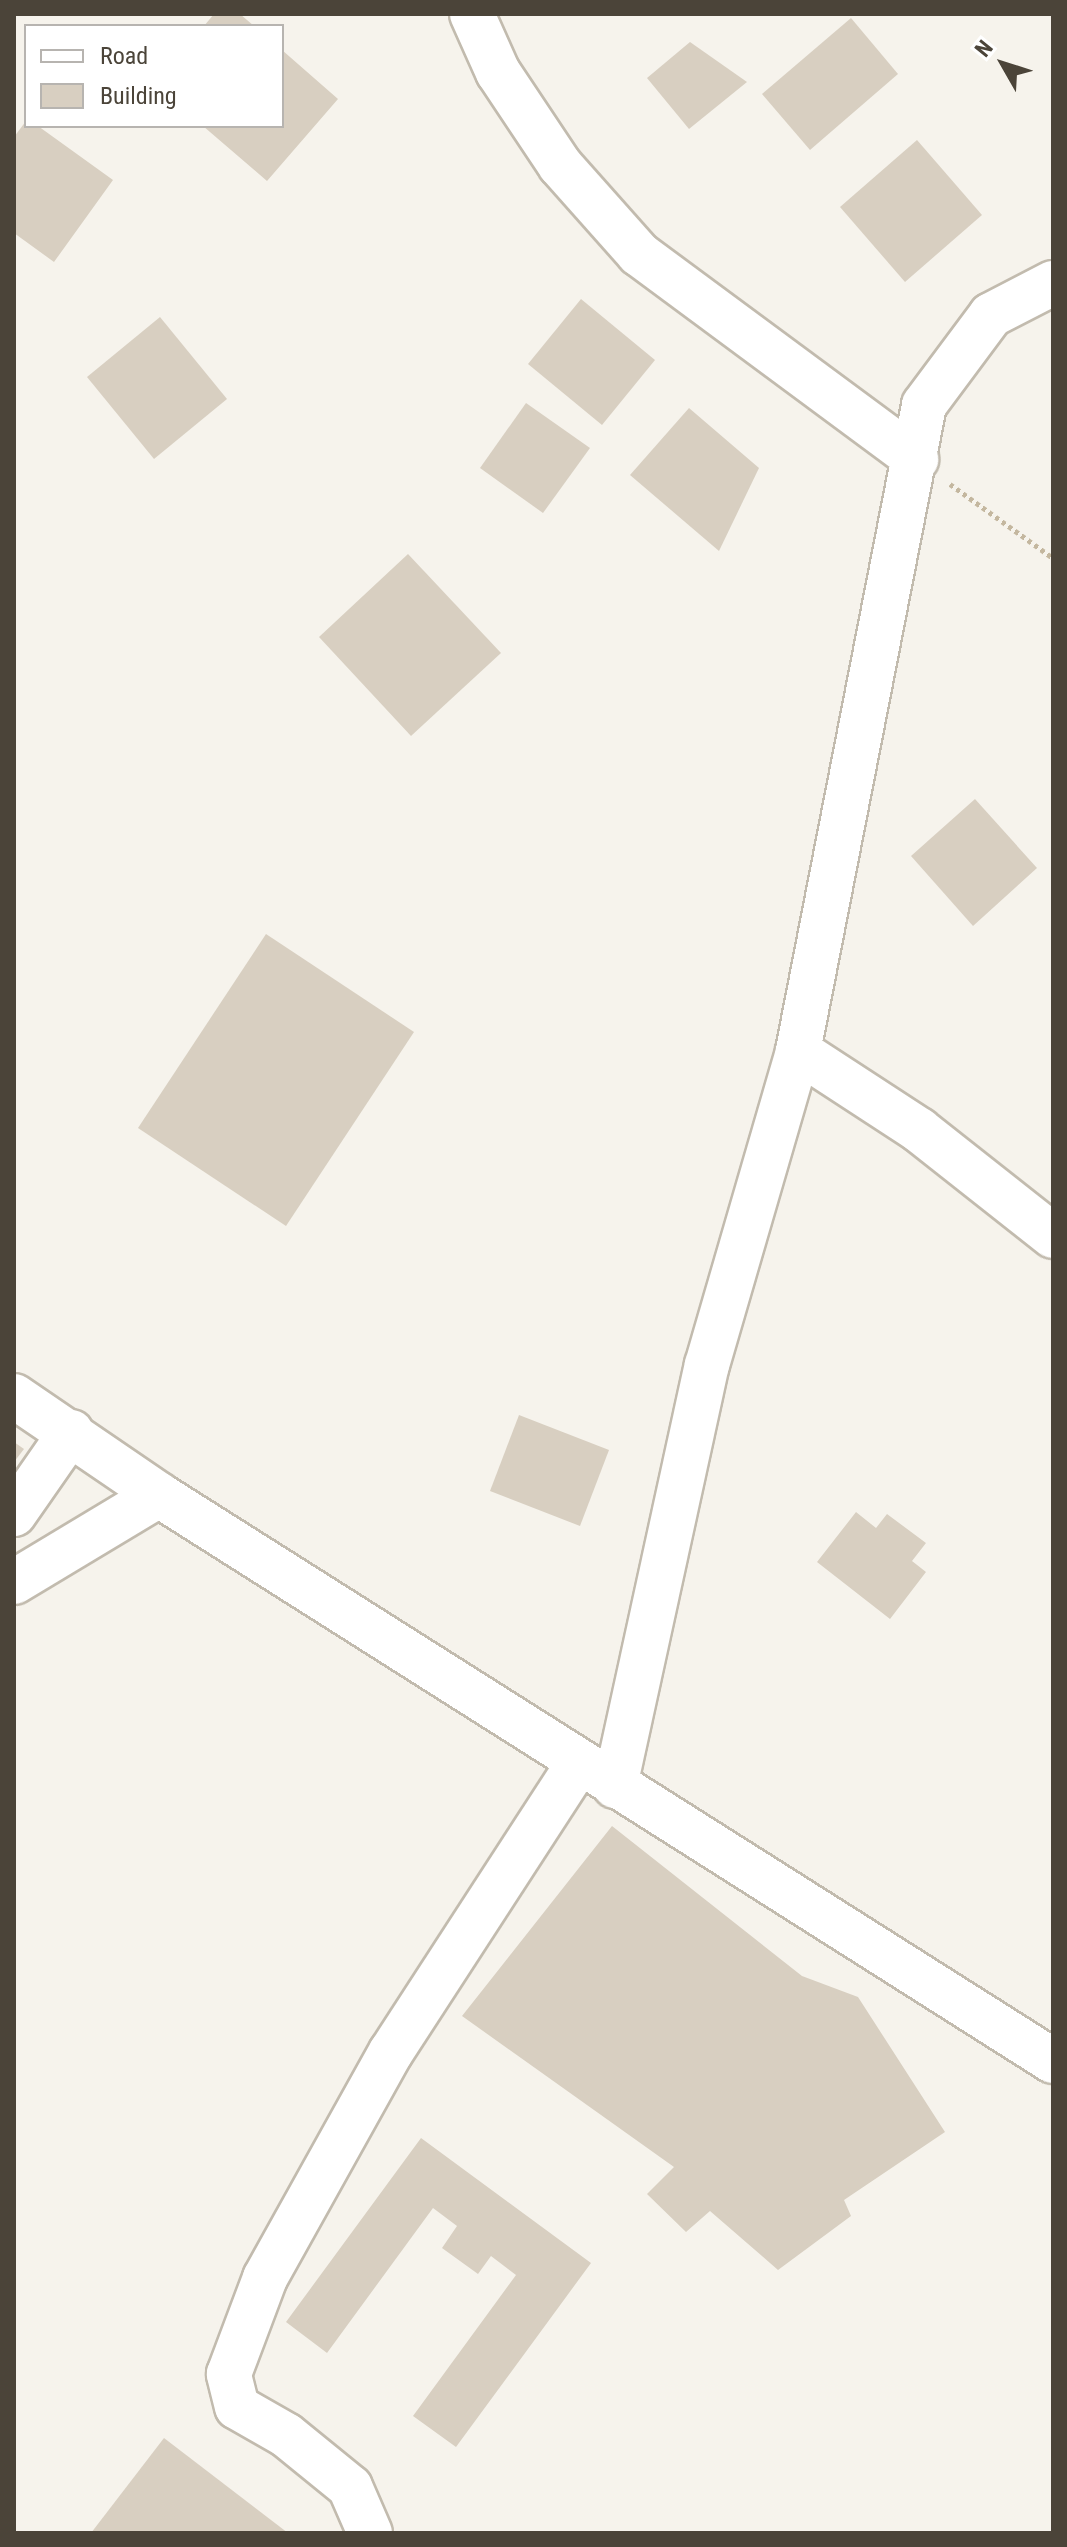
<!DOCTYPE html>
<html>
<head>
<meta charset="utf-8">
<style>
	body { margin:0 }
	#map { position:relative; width:1067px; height:2547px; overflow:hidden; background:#f6f3ec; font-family:"Roboto Condensed",sans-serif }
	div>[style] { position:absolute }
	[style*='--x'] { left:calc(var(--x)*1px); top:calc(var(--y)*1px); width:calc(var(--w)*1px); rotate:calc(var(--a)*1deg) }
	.building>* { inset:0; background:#d8cfc1 }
	.path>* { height:5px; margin-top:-2.5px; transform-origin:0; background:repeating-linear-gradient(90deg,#c4b79f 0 4px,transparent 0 8px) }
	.roads { filter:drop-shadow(2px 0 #c2bbae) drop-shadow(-2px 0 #c2bbae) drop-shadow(0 2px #c2bbae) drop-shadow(0 -2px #c2bbae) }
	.minor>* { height:44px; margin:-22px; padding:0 22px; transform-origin:22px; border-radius:22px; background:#fff }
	span { translate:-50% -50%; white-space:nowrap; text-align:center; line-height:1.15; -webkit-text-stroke:8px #fff; paint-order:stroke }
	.frame { position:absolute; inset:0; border:16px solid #4b4439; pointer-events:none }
	.legend { position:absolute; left:24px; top:24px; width:260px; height:104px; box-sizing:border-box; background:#fff; border:2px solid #b7b4b0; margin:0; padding:10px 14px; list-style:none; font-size:24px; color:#4b4439 }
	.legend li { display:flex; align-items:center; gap:16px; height:40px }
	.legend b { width:40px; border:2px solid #b7b4b0 }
	.north { position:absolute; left:963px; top:24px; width:80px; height:80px; -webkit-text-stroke:6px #fff; paint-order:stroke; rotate:309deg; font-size:22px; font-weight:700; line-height:32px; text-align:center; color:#4b4439 }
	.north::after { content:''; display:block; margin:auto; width:28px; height:36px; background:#4b4439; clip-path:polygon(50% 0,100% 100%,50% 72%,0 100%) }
</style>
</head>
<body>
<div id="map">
	<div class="building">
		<div style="clip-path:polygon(214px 14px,240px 14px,254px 26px,204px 26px)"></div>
		<div style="clip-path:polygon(851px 18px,898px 74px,810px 150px,762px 94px)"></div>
		<div style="clip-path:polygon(690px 42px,747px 82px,689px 129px,647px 78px)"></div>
		<div style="clip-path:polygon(282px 50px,338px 99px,267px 181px,203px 126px,282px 126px)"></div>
		<div style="clip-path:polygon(26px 121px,26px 126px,38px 126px,113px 180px,54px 262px,14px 233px,14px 137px)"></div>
		<div style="clip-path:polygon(917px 140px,982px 215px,905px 282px,840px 207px)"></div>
		<div style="clip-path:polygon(581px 299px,655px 360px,602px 425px,528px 364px)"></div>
		<div style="clip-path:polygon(160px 317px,227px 399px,154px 459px,87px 377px)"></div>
		<div style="clip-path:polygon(526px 403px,590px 448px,543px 513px,480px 468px)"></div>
		<div style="clip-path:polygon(689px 408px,759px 468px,719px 551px,630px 475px)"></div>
		<div style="clip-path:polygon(408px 554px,501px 653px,411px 736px,319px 637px)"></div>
		<div style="clip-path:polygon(975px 799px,1037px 868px,973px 926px,911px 856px)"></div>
		<div style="clip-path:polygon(266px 934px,414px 1032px,286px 1226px,138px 1128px)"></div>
		<div style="clip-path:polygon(519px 1415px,609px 1450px,580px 1526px,490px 1491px)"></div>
		<div style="clip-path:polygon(14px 1442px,24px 1449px,14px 1462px)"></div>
		<div style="clip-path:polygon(856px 1512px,876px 1528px,887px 1514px,926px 1543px,912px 1561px,926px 1572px,890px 1619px,817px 1562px)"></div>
		<div style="clip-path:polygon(612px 1826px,802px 1976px,858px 1997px,945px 2132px,844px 2200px,851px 2216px,778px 2270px,710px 2211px,686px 2232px,647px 2194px,674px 2167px,462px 2016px)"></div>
		<div style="clip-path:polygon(421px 2138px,591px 2263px,456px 2447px,413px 2416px,516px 2275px,491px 2256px,478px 2274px,442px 2248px,457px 2226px,433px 2208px,327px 2353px,286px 2322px)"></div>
		<div style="clip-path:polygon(164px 2438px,288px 2533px,91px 2533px)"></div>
	</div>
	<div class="path">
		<div style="--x:950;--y:484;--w:127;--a:35.7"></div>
	</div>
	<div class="roads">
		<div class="minor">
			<div style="--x:472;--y:14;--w:64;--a:65.9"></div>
			<div style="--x:498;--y:72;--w:112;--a:56.3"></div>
			<div style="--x:560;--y:165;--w:119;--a:48.4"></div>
			<div style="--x:639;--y:254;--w:345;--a:36.5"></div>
			<div style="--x:798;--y:1051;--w:145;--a:33.1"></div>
			<div style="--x:919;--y:1130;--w:171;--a:38.3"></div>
			<div style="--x:14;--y:1396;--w:176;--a:34.3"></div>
			<div style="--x:159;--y:1495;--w:1058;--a:32.34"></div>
			<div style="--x:14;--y:1514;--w:100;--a:-55.2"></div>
			<div style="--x:14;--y:1582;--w:169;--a:-31"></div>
			<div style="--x:615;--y:1786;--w:431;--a:-77.7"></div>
			<div style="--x:707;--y:1365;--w:327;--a:-73.8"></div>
			<div style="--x:798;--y:1051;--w:658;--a:-78.96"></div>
			<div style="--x:924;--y:405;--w:112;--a:-53.3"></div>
			<div style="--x:991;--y:315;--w:70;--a:-27.3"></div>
			<div style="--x:370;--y:2533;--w:50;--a:-113.5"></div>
			<div style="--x:350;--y:2487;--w:82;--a:-140.9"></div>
			<div style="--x:286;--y:2435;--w:56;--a:-150.3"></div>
			<div style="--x:237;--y:2407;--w:34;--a:-104"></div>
			<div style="--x:229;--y:2374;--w:103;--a:-69.4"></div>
			<div style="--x:265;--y:2278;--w:259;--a:-60.9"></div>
			<div style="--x:391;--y:2052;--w:345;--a:-57"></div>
		</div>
	</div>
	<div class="frame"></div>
	<ul class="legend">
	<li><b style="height:10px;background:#fff"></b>Road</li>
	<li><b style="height:22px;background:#d8cfc1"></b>Building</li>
	</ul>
	<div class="north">N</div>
</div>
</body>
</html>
